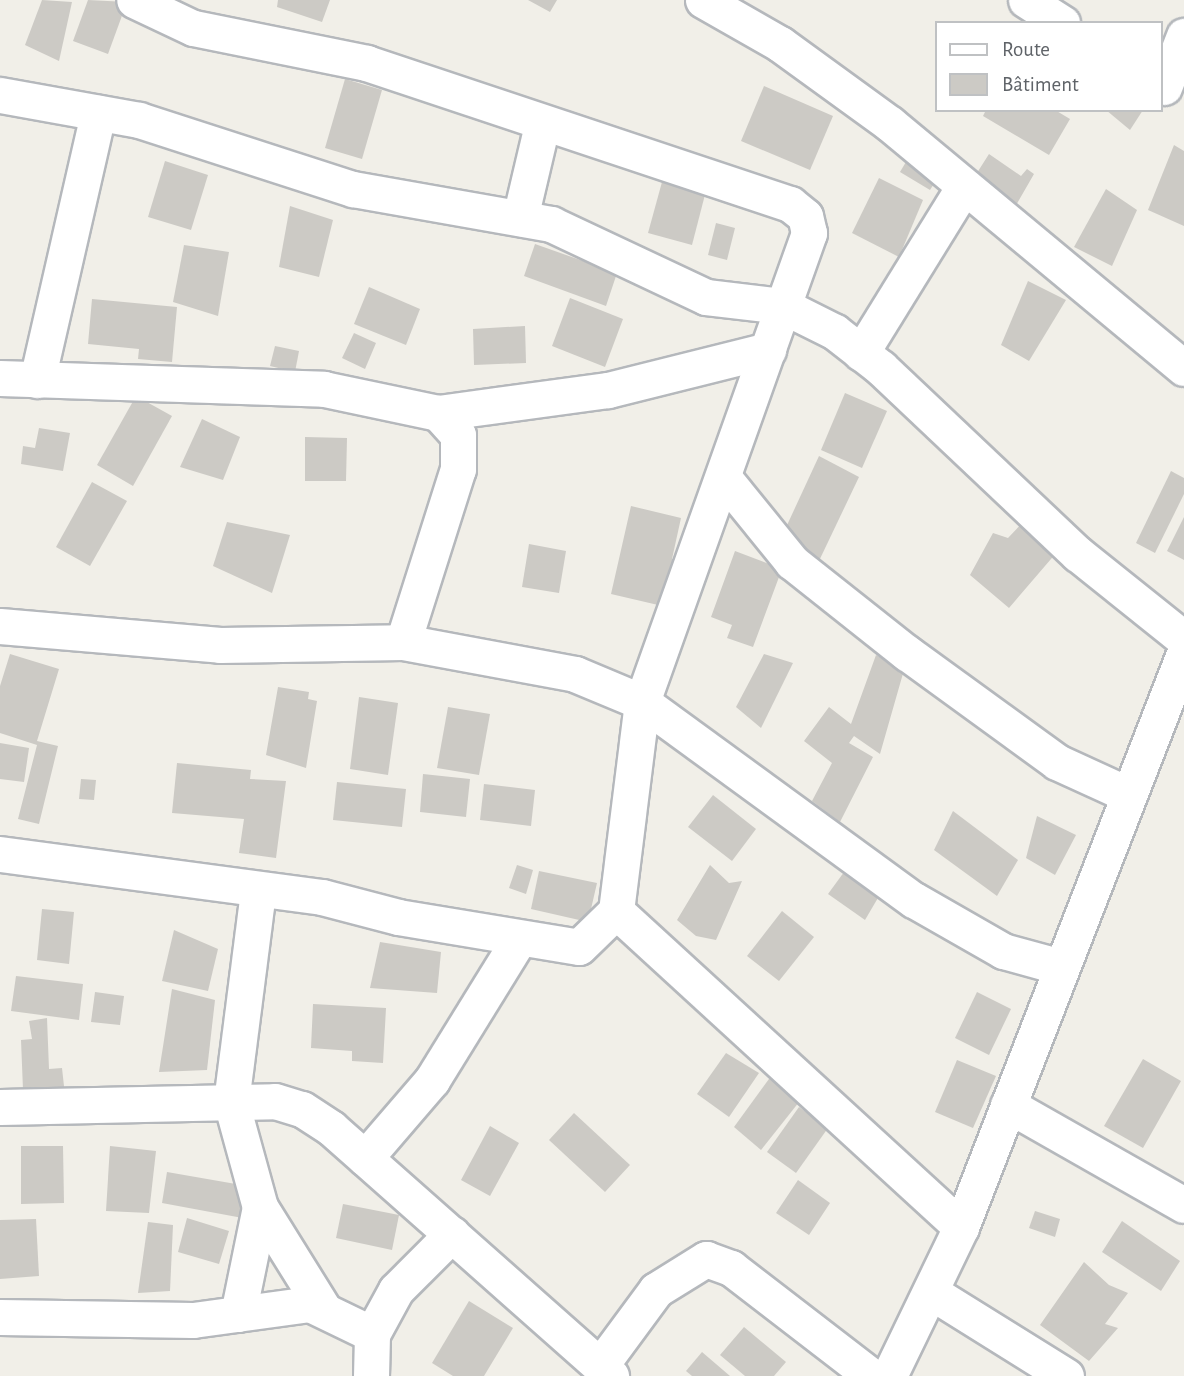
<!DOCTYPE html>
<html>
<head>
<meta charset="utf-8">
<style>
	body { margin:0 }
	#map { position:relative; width:1184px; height:1376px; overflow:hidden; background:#f1efe8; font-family:"Alegreya Sans",sans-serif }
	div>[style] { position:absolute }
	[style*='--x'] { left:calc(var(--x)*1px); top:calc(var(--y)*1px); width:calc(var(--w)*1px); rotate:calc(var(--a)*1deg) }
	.building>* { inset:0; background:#cccac5 }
	.roads { filter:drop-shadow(2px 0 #b5b8bc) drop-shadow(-2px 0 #b5b8bc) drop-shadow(0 2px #b5b8bc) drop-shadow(0 -2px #b5b8bc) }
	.street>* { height:35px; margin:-17.5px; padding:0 17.5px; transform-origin:17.5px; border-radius:17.5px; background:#fff }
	span { translate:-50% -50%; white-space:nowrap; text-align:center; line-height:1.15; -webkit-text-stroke:7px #fff; paint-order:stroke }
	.legend { position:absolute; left:935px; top:21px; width:228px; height:91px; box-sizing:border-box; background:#fff; border:2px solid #bfc1c3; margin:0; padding:9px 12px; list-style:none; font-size:21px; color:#5f6368 }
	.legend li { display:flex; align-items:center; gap:14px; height:35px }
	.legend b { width:35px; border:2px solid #bfc1c3 }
</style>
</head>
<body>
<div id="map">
	<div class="building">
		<div style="clip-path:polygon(42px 0,72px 2px,59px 61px,25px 45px)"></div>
		<div style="clip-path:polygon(88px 0,127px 2px,108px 54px,73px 41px)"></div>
		<div style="clip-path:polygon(278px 0,330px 0,322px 22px,277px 7px)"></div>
		<div style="clip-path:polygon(528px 0,557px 0,550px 12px)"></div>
		<div style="clip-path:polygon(345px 79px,382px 90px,362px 159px,325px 148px)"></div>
		<div style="clip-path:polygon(764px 86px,833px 116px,810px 170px,741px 141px)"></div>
		<div style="clip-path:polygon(986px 110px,1055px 110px,1070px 119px,1049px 155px,983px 116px)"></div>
		<div style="clip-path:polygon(1106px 110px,1143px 110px,1130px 130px)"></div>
		<div style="clip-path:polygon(1174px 145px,1184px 151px,1184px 226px,1148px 210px)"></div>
		<div style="clip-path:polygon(913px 150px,943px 169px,930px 190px,900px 172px)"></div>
		<div style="clip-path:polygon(989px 154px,1021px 176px,1027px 169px,1034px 174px,1015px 207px,975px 176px)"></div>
		<div style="clip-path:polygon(165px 161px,208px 175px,191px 230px,148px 217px)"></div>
		<div style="clip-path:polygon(665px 171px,708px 183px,692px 245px,648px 233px)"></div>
		<div style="clip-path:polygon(879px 178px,923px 200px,899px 257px,852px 233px)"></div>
		<div style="clip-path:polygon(1106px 189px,1137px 210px,1112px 266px,1074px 247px)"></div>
		<div style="clip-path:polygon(290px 206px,333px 220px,319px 277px,279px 267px)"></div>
		<div style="clip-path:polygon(716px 223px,735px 228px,727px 260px,708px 255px)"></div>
		<div style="clip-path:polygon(535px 244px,617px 273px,606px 306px,524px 276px)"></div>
		<div style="clip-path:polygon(184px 245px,229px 252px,218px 316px,173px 302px)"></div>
		<div style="clip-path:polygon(1028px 281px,1066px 300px,1029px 361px,1001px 345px)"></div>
		<div style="clip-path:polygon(369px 287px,420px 309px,406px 345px,354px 324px)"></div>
		<div style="clip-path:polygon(570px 298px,623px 319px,605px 367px,552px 346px)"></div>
		<div style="clip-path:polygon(92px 299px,177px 307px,172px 362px,138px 359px,139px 349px,88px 344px)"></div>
		<div style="clip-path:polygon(525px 326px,526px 363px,474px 365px,473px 329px)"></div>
		<div style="clip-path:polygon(354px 333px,376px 343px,365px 369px,342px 358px)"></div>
		<div style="clip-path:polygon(275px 346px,299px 351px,295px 372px,270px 366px)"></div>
		<div style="clip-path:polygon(845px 393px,887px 411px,862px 468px,821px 450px)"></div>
		<div style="clip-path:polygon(136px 396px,172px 416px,133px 486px,97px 465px)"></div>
		<div style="clip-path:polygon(202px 419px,240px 437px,223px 480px,180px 467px)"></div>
		<div style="clip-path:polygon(39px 428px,70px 433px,63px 471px,21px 464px,23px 446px,35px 448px)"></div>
		<div style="clip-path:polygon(305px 437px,347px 438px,346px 481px,305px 481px)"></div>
		<div style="clip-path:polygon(819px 456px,859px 477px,818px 563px,782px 536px)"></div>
		<div style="clip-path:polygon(1171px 471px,1184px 478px,1184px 494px,1155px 553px,1136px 543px)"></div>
		<div style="clip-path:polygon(92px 482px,127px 501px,90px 566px,56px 547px)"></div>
		<div style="clip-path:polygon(631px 506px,681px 518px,672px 559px,682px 561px,671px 608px,611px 594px)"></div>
		<div style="clip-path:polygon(1184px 517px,1184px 560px,1167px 551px)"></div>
		<div style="clip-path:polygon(1025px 520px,1057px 552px,1009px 608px,970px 575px,993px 533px,1008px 538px)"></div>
		<div style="clip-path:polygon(227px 522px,290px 535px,272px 593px,213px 566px)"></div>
		<div style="clip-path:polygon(529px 544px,566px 551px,559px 593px,522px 587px)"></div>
		<div style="clip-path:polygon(735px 551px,782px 569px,753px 647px,727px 638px,732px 625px,711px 617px)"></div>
		<div style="clip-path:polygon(10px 654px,59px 669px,37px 741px,58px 746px,39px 824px,18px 819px,37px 745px,0 733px,0 686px)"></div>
		<div style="clip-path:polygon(764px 654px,793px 663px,761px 728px,736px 707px)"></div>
		<div style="clip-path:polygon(876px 655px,904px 670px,880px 754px,854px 736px,849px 743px,873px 757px,840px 822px,812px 801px,832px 763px,804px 741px,829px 707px,851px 724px)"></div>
		<div style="clip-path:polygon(278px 687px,309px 692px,308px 699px,317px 701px,306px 768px,266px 755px)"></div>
		<div style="clip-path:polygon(359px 697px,398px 703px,388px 775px,350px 769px)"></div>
		<div style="clip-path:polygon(448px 707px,490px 714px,479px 775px,437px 768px)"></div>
		<div style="clip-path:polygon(0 743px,29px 748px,24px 782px,0 779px)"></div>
		<div style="clip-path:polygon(177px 763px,251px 770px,250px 779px,286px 781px,276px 858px,239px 853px,244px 819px,172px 813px)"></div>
		<div style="clip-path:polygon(423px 774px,470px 779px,466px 817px,420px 812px)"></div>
		<div style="clip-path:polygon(81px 779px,96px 780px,94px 800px,79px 799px)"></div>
		<div style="clip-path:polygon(337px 782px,406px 789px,402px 827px,333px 820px)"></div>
		<div style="clip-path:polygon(484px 784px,535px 790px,531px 826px,480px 820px)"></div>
		<div style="clip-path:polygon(713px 795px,756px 829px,732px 861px,688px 827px)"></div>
		<div style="clip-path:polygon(953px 811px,1018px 860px,997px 896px,934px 850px)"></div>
		<div style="clip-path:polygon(1037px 816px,1076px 835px,1055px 875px,1026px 858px)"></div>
		<div style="clip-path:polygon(517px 865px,533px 870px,526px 894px,509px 888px)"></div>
		<div style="clip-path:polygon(710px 865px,729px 883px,742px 881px,716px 940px,696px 936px,677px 920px)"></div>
		<div style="clip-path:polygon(847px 868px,882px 891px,865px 920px,828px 894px)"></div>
		<div style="clip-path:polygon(539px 871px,597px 883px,588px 922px,531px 909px)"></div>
		<div style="clip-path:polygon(42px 909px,74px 912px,69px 964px,37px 960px)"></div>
		<div style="clip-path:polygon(782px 911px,814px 937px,779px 981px,747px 956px)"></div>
		<div style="clip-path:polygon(174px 930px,218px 949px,208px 991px,162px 981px)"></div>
		<div style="clip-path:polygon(380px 942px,441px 952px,437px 993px,370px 988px)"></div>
		<div style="clip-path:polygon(16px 976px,83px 984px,79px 1020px,11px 1011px)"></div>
		<div style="clip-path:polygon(172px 989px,215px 1000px,207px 1070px,159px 1072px)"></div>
		<div style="clip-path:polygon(95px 992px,124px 996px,120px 1025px,91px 1022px)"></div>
		<div style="clip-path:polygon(977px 992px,1011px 1009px,989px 1055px,955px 1038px)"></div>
		<div style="clip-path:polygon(313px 1004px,386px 1008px,383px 1063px,352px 1061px,352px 1051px,311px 1048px)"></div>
		<div style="clip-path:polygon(47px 1018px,49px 1069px,62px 1068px,65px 1095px,23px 1090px,21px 1040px,32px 1039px,29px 1021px)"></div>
		<div style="clip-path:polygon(726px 1053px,759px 1073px,729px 1117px,697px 1094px)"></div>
		<div style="clip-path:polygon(1143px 1059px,1181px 1081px,1143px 1148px,1104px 1126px)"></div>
		<div style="clip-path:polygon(957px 1060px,996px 1076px,973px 1128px,935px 1112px)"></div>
		<div style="clip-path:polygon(777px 1068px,807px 1092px,761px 1150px,734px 1127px)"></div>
		<div style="clip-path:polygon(799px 1107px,828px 1128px,796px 1173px,767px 1152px)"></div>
		<div style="clip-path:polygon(574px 1113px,630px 1165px,605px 1192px,549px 1140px)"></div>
		<div style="clip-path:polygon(490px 1126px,519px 1143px,490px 1196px,461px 1180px)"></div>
		<div style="clip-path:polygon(21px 1146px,63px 1146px,64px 1203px,21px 1204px)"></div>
		<div style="clip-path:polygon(110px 1146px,156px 1151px,149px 1213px,106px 1211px)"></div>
		<div style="clip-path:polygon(167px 1172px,253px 1187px,248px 1219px,162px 1203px)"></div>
		<div style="clip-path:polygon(798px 1180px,830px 1203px,809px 1235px,776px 1213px)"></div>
		<div style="clip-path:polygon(343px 1204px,399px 1215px,392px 1250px,336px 1238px)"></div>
		<div style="clip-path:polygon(1035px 1211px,1060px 1219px,1055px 1237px,1029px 1228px)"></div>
		<div style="clip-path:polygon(187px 1218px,229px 1231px,219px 1264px,178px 1252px)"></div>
		<div style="clip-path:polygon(36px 1219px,39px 1276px,0 1279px,0 1220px)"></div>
		<div style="clip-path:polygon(1122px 1221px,1180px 1261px,1161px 1291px,1102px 1252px)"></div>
		<div style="clip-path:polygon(148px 1222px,173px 1225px,170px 1291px,138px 1293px)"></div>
		<div style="clip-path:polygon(1084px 1262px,1109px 1285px,1128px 1293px,1105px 1324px,1118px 1328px,1089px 1361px,1040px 1325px)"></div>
		<div style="clip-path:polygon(469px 1301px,513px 1328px,484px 1376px,453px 1376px,432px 1363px)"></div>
		<div style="clip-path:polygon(744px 1327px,786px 1362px,774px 1376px,745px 1376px,720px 1355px)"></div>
		<div style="clip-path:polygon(702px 1352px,730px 1376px,692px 1376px,686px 1371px)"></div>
	</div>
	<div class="roads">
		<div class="street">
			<div style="--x:703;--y:0;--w:89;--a:29.7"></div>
			<div style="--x:780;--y:44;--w:136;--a:36"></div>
			<div style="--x:890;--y:124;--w:382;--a:39.7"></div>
			<div style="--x:1026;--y:0;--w:43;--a:32.6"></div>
			<div style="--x:1164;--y:87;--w:55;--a:-68.6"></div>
			<div style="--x:0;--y:95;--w:141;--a:10.2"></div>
			<div style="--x:139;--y:120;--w:225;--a:17.9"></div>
			<div style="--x:353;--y:189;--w:201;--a:10"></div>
			<div style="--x:551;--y:224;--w:171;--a:25.2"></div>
			<div style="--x:706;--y:297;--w:78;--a:6.7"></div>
			<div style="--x:783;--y:306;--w:58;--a:26.6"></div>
			<div style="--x:835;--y:332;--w:58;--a:38"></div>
			<div style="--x:881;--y:368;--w:271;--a:43.4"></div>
			<div style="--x:1078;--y:554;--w:136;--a:38.7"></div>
			<div style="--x:520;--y:218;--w:96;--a:-76.7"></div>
			<div style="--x:861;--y:353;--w:196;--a:-58.3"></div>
			<div style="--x:0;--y:378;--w:324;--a:1.9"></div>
			<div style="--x:324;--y:389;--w:116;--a:11.9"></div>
			<div style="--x:438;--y:413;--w:172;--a:-7.7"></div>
			<div style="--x:608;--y:390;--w:165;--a:-14"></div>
			<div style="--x:37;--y:380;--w:274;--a:-77.1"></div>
			<div style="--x:724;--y:478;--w:108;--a:51"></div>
			<div style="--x:792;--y:562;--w:147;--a:38.4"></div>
			<div style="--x:907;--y:653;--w:185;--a:36"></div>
			<div style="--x:1057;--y:762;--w:79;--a:24.6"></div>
			<div style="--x:0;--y:626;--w:221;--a:4.9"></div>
			<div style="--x:220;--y:645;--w:183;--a:-0.9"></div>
			<div style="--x:403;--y:642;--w:175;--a:10.5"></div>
			<div style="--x:575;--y:674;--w:73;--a:22.7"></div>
			<div style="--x:642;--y:702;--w:336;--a:36.1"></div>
			<div style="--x:914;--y:900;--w:103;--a:29.8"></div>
			<div style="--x:1003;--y:951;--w:60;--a:15.4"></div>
			<div style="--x:403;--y:642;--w:182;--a:-72.4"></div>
			<div style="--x:458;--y:469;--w:34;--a:-90"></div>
			<div style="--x:458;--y:435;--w:30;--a:-132"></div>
			<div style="--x:0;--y:854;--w:325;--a:7.6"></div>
			<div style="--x:322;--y:897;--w:79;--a:14.7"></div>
			<div style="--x:398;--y:917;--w:183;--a:9.4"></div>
			<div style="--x:579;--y:947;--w:52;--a:-44.2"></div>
			<div style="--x:616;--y:911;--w:211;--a:-82.9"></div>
			<div style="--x:642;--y:702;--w:498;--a:-70.4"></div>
			<div style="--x:809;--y:233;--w:17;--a:-103"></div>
			<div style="--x:805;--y:216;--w:19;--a:-141"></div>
			<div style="--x:790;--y:204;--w:446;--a:-161.6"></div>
			<div style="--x:367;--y:63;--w:177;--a:-168.6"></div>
			<div style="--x:193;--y:28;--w:65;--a:-154.6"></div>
			<div style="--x:616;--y:911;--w:468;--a:42.5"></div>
			<div style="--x:1008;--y:1105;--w:202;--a:29.6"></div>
			<div style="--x:0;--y:1107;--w:275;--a:-1.2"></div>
			<div style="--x:275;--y:1101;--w:28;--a:17"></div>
			<div style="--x:302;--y:1109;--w:35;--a:33"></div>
			<div style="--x:331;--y:1128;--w:374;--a:41.5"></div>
			<div style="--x:365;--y:1158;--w:103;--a:-49.3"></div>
			<div style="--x:432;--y:1080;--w:166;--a:-58.3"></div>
			<div style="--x:260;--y:1207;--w:121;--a:58.1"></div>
			<div style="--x:931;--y:1292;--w:159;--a:31.9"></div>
			<div style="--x:238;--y:1314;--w:109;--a:-78.4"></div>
			<div style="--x:260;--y:1207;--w:109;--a:-105.4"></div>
			<div style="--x:231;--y:1102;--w:213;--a:-82.7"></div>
			<div style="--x:0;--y:1317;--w:193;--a:0.9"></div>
			<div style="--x:193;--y:1320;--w:118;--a:-7.8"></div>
			<div style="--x:310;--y:1304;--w:69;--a:25.8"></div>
			<div style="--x:600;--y:1366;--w:94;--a:-53.6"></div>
			<div style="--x:656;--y:1290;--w:59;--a:-31.8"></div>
			<div style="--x:706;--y:1259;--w:27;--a:20"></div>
			<div style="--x:731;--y:1268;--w:177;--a:37.6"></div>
			<div style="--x:371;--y:1376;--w:42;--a:-88.6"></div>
			<div style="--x:372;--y:1334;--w:50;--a:-61.4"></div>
			<div style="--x:396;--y:1290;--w:79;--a:-45"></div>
			<div style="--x:889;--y:1376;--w:165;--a:-64.2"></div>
			<div style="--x:961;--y:1227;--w:615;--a:-68.74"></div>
		</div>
	</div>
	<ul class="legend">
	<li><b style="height:9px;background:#fff"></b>Route</li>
	<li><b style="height:19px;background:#cccac5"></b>Bâtiment</li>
	</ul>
</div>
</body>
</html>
